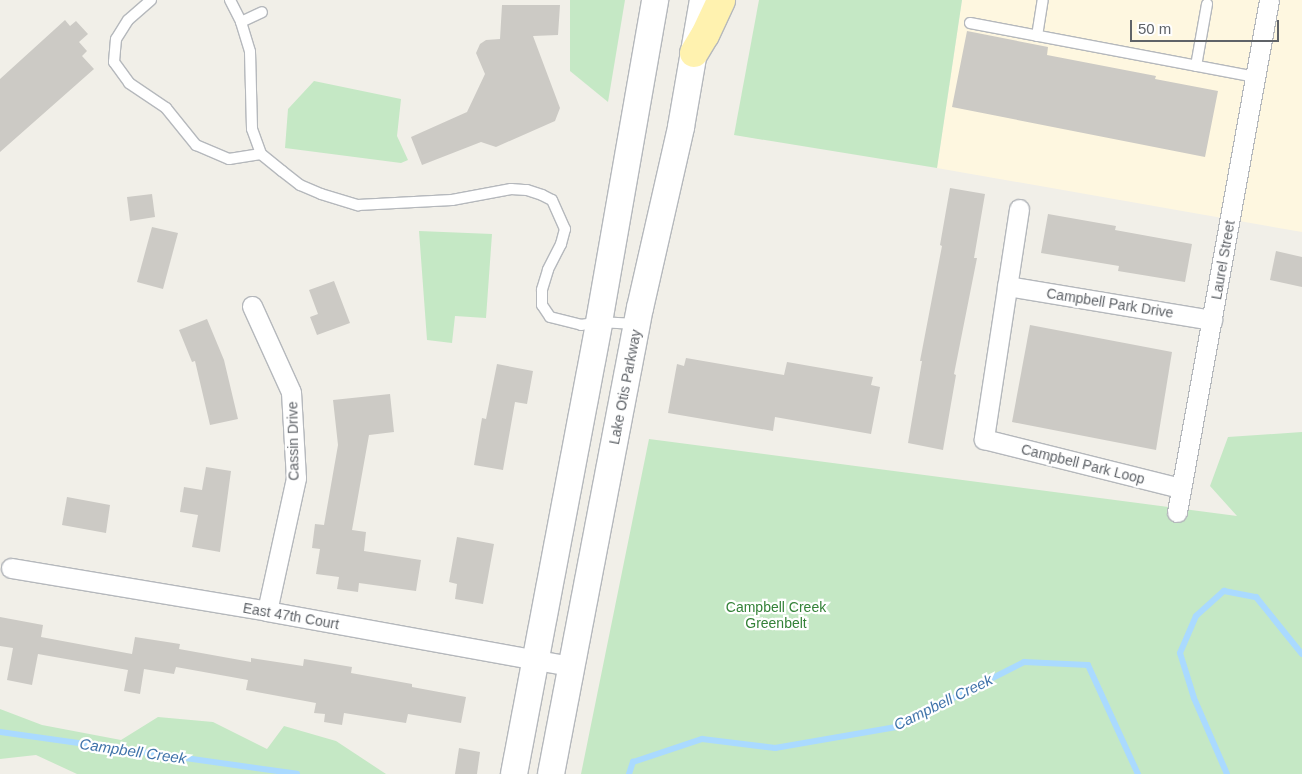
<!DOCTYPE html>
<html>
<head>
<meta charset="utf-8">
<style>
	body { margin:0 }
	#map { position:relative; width:1302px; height:774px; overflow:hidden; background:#f1efe8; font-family:Arial,sans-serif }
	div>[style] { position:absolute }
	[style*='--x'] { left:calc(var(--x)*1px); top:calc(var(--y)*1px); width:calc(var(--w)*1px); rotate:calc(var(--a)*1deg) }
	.commercial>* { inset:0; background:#fef7e0 }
	.green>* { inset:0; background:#c5e8c5 }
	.stream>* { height:6px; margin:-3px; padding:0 3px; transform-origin:3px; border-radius:3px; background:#aadaff }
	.building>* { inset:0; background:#cccac5 }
	.roads { filter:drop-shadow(1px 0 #b5b8bc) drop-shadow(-1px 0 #b5b8bc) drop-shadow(0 1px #b5b8bc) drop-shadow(0 -1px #b5b8bc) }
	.service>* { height:10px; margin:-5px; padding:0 5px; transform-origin:5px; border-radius:5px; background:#fff }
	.minor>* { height:19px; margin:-9.5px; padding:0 9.5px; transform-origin:9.5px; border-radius:9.5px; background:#fff }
	.secondary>* { height:26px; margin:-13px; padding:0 13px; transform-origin:13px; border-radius:13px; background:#fff }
	.primary>* { height:28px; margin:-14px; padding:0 14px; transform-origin:14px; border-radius:14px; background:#fff2af }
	span { translate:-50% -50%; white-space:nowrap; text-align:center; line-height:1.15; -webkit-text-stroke:4.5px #fff; paint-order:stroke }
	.street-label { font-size:14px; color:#5f6368 }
	.park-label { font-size:14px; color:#348238 }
	.water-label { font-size:15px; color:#4174aa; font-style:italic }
	.scale { position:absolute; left:1130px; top:20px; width:149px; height:22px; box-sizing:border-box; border:2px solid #5f6368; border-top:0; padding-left:6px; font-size:15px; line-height:18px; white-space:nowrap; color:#5f6368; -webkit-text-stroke:4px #fff; paint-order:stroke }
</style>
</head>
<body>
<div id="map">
	<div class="commercial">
		<div style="clip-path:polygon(962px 0,1302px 0,1302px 232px,937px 168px)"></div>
	</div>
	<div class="green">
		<div style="clip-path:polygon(570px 0,625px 0,608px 102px,570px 71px)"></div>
		<div style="clip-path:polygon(759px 0,962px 0,937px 168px,734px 135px)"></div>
		<div style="clip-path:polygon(314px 81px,401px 99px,397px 136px,408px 160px,401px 163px,285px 148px,288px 109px)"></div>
		<div style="clip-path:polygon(419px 231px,492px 234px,486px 318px,455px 316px,452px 343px,427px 340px)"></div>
		<div style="clip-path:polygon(1302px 432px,1302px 774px,581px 774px,649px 439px,1237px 516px,1210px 486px,1228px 437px)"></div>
		<div style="clip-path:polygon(0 709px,42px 725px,121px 740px,158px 717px,213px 722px,267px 749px,284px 726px,336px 741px,386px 774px,77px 774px,36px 755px,0 759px)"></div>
	</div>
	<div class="stream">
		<div style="--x:0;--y:732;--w:300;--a:8"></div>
		<div style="--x:629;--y:774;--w:13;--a:-72"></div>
		<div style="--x:633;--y:762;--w:73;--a:-18.4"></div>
		<div style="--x:702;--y:739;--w:74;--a:7"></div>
		<div style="--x:775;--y:748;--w:123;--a:-9.8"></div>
		<div style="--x:896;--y:727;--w:144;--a:-26.9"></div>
		<div style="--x:1024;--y:662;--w:64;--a:2.7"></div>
		<div style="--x:1088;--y:665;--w:120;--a:65.4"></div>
		<div style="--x:1227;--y:774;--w:83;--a:-113.5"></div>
		<div style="--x:1194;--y:698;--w:47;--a:-107.3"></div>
		<div style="--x:1180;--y:653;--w:40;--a:-66.6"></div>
		<div style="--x:1196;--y:616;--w:38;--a:-42"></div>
		<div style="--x:1224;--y:591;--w:33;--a:11"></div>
		<div style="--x:1256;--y:597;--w:73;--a:51.1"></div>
	</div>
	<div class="building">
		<div style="clip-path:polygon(502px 5px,560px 5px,558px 35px,533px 36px,560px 108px,555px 121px,496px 147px,481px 142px,422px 165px,411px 137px,467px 112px,485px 74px,476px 53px,480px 44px,486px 40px,500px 39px)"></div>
		<div style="clip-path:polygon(65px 20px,70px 26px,76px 21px,88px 34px,79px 42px,87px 51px,82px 56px,94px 69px,0 152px,0 79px)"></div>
		<div style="clip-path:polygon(967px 31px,1048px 47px,1047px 55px,1156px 76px,1155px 79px,1218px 91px,1205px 157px,952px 107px)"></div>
		<div style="clip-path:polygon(950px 188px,985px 194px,974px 258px,977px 258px,954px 374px,956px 375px,943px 450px,908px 443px,922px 361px,920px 361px,942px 246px,940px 245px)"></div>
		<div style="clip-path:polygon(152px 194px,155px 217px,130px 221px,127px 197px)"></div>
		<div style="clip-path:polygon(1048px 214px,1116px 226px,1115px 230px,1192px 244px,1185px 282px,1118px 271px,1119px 266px,1041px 253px)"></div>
		<div style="clip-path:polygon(152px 227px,178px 233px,163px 289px,137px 282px)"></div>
		<div style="clip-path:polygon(1276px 251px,1302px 257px,1302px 287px,1270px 280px)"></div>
		<div style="clip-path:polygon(334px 281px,350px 323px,317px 335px,310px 317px,318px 314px,309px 290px)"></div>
		<div style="clip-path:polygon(207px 319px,224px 360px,238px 419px,210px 425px,195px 361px,192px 362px,179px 330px)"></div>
		<div style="clip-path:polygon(1030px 325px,1172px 352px,1156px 450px,1012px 422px)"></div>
		<div style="clip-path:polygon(686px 358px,784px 375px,787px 362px,873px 377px,871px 385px,880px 387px,871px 434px,775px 417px,773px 431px,668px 413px,677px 364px,684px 366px)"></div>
		<div style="clip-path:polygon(497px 364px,533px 371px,527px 404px,515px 402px,503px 470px,474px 465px,482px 418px,486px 419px)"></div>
		<div style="clip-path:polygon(390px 394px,394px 432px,369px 435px,352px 530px,366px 532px,364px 551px,421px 560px,416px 591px,359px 583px,358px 592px,337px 589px,339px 577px,316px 574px,320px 549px,312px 548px,315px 524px,324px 525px,338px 445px,333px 400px)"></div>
		<div style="clip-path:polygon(206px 467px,231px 471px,220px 552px,192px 547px,198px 515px,180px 512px,184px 487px,202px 490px)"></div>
		<div style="clip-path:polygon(67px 497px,110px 505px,106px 533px,62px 525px)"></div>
		<div style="clip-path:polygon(457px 537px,494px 544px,483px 604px,455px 599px,457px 584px,449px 582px)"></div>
		<div style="clip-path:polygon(0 617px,43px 625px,41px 637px,132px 654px,135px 637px,180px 644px,179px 649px,251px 662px,251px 658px,303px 666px,304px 659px,352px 667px,351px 673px,412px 684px,412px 687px,466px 697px,461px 723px,408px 714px,406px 723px,344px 713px,342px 725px,324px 722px,325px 714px,314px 713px,316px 703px,246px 690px,248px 680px,176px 667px,174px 674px,144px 669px,140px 694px,124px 691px,128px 670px,38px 654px,32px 685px,7px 680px,13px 648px,0 646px)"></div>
		<div style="clip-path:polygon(459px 748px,480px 752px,477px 774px,455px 774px)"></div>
	</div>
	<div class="roads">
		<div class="service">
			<div style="--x:151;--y:0;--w:30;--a:139"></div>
			<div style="--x:128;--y:20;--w:22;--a:122"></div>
			<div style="--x:116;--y:39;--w:23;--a:95"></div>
			<div style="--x:114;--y:62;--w:26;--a:54"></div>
			<div style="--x:129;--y:83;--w:45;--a:34"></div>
			<div style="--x:166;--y:108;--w:48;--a:51"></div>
			<div style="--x:196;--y:145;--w:36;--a:23"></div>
			<div style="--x:229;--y:159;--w:32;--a:-9"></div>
			<div style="--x:230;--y:0;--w:25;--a:63"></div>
			<div style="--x:241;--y:22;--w:31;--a:73"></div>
			<div style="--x:250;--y:52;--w:77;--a:88.5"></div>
			<div style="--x:252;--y:129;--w:27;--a:70"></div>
			<div style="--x:261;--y:154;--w:27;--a:39"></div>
			<div style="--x:282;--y:171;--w:23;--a:38"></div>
			<div style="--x:300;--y:185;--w:23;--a:23"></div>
			<div style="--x:321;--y:194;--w:39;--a:17"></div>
			<div style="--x:358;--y:205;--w:94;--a:-3"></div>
			<div style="--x:452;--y:200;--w:60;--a:-10.6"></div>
			<div style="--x:511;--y:189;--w:16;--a:4"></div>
			<div style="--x:527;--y:190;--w:16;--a:18"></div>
			<div style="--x:542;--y:195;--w:11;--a:27"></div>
			<div style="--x:552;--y:200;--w:32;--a:66"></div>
			<div style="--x:565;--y:229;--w:16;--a:105"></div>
			<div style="--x:561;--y:244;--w:29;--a:117"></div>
			<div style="--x:548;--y:270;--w:21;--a:107"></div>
			<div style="--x:542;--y:290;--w:15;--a:90"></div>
			<div style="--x:542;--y:305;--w:14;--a:56"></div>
			<div style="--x:550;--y:317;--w:32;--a:14"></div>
			<div style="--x:581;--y:325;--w:18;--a:-9"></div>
			<div style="--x:599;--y:322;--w:37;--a:3"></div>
			<div style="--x:241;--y:22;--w:23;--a:-25"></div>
			<div style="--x:970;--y:23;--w:292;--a:10.7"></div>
			<div style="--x:1037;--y:36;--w:36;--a:-81"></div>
			<div style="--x:1196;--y:66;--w:63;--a:-79.9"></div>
		</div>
		<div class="minor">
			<div style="--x:1019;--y:209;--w:233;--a:98.7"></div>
			<div style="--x:984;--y:439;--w:203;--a:14"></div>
			<div style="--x:1007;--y:286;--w:208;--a:9.4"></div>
			<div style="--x:252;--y:306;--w:94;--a:65.6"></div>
			<div style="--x:291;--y:392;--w:86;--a:86.7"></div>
			<div style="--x:296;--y:478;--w:136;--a:102.3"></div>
			<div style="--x:1177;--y:512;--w:520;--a:-79.81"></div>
			<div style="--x:11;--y:568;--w:260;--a:9.5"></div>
			<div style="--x:267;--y:611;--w:309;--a:10.3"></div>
		</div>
		<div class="secondary">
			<div style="--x:514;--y:774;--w:460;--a:-79.3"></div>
			<div style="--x:599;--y:322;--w:327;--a:-80.1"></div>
			<div style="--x:551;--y:774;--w:474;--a:-79.2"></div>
			<div style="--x:640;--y:308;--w:186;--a:-77.2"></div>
			<div style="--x:681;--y:127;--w:129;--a:-80.2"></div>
		</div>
		<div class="primary">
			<div style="--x:694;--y:53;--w:21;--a:-59"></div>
			<div style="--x:705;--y:35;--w:38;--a:-65"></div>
		</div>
	</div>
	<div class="street-label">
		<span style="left:1223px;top:260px;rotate:-80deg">Laurel Street</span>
		<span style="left:1110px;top:303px;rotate:9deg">Campbell Park Drive</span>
		<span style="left:625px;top:387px;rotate:-79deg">Lake Otis Parkway</span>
		<span style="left:293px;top:441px;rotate:-91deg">Cassin Drive</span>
		<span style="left:1083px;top:464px;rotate:14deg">Campbell Park Loop</span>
		<span style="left:291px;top:616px;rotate:10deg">East 47th Court</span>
	</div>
	<div class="park-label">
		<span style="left:776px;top:615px">Campbell Creek<br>Greenbelt</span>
	</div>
	<div class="water-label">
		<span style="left:943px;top:702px;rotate:-26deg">Campbell Creek</span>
		<span style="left:133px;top:751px;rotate:8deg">Campbell Creek</span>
	</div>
	<div class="scale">50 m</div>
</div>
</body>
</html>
